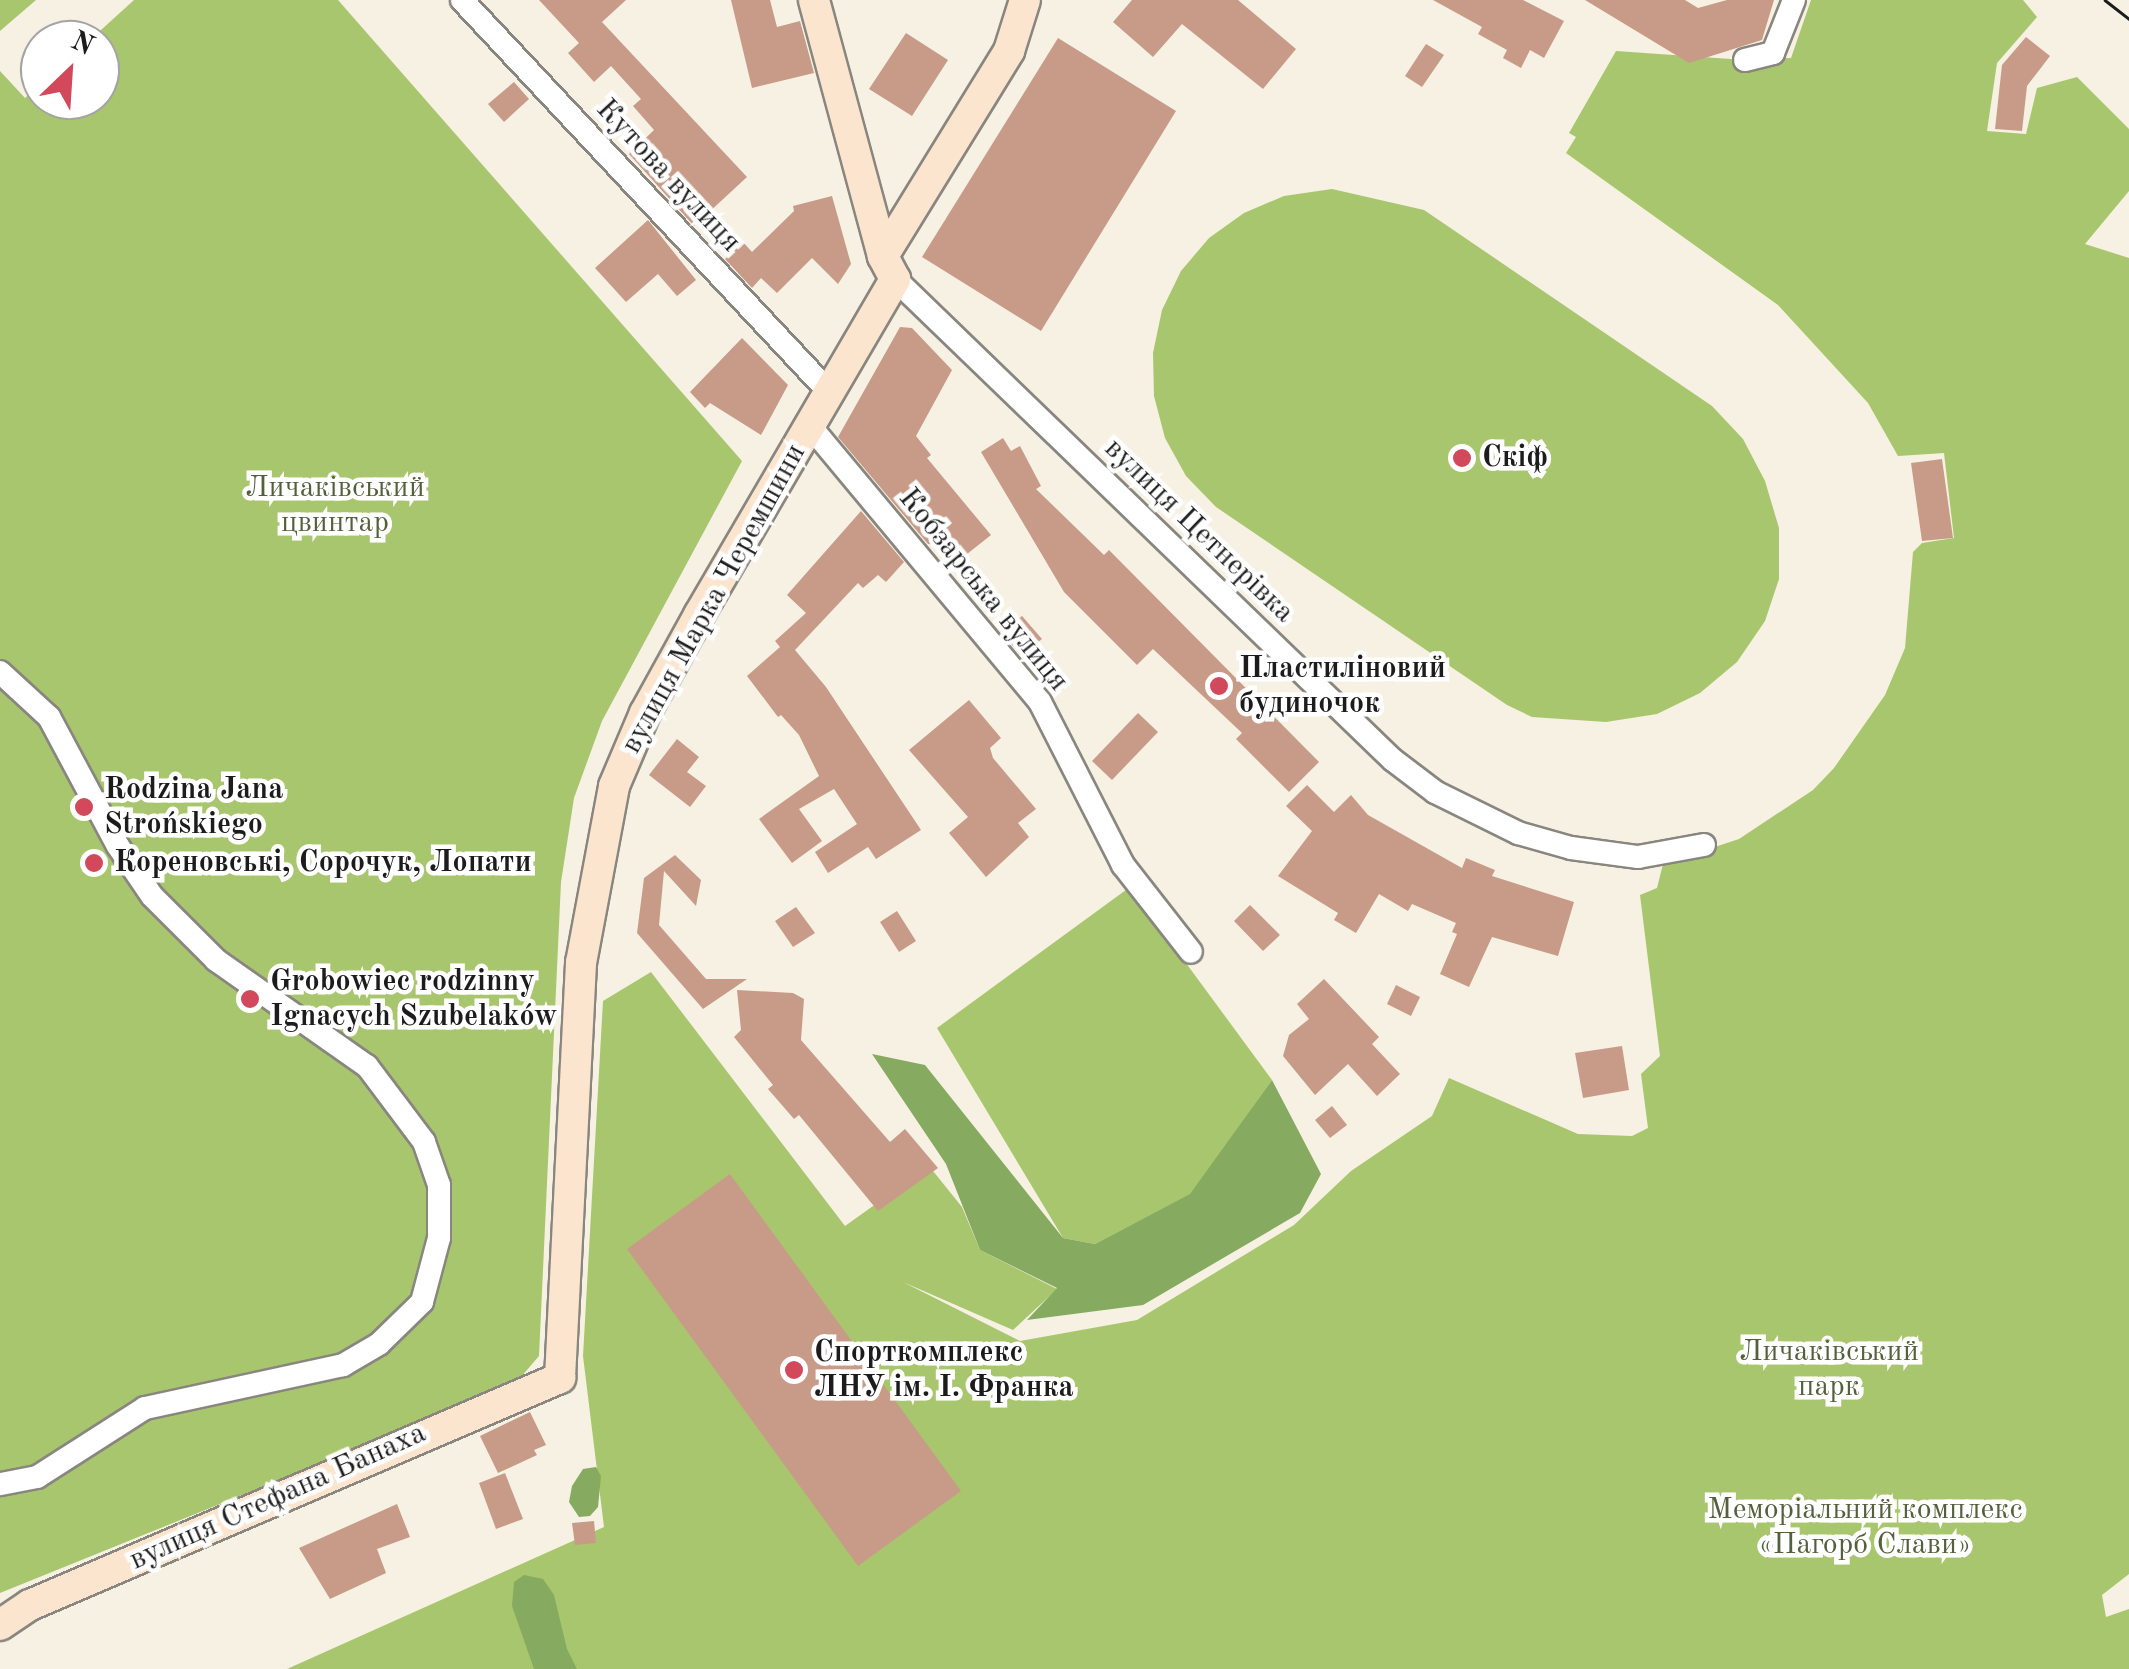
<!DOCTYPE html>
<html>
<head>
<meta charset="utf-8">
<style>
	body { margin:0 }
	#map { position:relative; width:2129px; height:1669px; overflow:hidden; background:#f6f1e2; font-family:"Old Standard TT",serif }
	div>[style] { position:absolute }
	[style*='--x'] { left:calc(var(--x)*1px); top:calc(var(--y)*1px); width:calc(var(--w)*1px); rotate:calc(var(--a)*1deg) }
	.green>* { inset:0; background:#a8c66d }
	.forest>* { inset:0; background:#86ab60 }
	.building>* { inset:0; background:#c89b88 }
	.roads { filter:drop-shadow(2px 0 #89867f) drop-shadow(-2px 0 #89867f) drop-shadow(0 2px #89867f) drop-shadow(0 -2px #89867f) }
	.street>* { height:22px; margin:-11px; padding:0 11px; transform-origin:11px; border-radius:11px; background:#fff }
	.secondary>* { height:30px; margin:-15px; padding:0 15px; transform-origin:15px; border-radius:15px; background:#fce5cf }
	.tram>* { height:2.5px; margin:-1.25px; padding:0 1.25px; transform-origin:1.25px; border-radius:1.25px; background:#1c1c1c }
	.dots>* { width:28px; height:28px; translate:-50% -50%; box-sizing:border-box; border:5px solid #fff; border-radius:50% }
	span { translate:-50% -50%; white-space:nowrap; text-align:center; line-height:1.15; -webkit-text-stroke:9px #fff; paint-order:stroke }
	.street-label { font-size:30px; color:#1c1c1c }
	.poi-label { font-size:30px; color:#1c1c1c; font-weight:700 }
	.left { translate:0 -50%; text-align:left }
	.park-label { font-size:30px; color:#54603c }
	.north { position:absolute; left:20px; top:20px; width:100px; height:100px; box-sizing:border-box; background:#fff; border:2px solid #a4a4a4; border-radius:50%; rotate:25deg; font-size:28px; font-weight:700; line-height:40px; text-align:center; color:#1c1c1c }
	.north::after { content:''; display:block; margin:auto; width:35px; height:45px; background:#d1495b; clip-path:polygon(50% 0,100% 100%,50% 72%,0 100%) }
</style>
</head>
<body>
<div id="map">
	<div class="green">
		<div style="clip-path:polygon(0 0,36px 0,0 31px)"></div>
		<div style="clip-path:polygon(134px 0,338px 0,742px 461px,602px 721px,574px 798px,561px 882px,539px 1356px,514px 1385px,0 1593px,0 71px,25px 98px,40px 84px,40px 100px,100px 100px,100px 40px,90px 40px)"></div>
		<div style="clip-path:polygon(1811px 0,2023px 0,2037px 17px,1997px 63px,1987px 131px,2026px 134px,2037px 88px,2077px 77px,2129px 129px,2129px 191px,2085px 244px,2129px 258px,2129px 1574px,2102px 1595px,2106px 1617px,2129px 1609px,2129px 1669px,287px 1669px,604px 1527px,583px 1356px,603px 1001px,651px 972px,845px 1226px,929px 1166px,962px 1207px,980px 1250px,1057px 1289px,1013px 1330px,903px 1282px,1020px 1341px,1137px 1320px,1294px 1225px,1351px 1171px,1432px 1116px,1449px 1078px,1578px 1134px,1632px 1136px,1648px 1128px,1641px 1074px,1660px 1056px,1640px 895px,1657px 888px,1663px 864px,1739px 839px,1813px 790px,1834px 768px,1885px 695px,1905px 648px,1913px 552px,1922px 543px,1954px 538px,1944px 453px,1898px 456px,1868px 403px,1778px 305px,1566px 153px,1576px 137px,1569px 133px,1616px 51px,1745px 60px,1791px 58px)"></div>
		<div style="clip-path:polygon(1332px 189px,1424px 210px,1712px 406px,1743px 439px,1765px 481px,1779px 528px,1779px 579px,1765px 621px,1737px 662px,1700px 693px,1657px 714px,1606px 722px,1532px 717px,1507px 705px,1216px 507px,1186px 476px,1165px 438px,1154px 396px,1153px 353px,1162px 310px,1181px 271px,1209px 238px,1244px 213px,1284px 196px)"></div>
		<div style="clip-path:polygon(1130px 887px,1272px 1080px,1191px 1194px,1095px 1244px,1063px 1238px,937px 1028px)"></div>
	</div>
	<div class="forest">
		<div style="clip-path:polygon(872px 1054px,925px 1065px,1063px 1238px,1095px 1244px,1190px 1194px,1272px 1080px,1321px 1174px,1300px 1213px,1143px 1305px,1027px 1320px,1057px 1288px,980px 1250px,946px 1164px)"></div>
		<div style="clip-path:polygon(596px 1467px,601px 1476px,598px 1507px,590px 1516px,579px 1517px,569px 1502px,572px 1486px,583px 1469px)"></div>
		<div style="clip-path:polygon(524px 1575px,543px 1579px,554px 1595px,567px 1649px,577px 1669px,534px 1669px,512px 1606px,514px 1582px)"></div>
	</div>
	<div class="building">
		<div style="clip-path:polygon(539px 0,626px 0,602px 22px,747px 177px,694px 226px,629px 154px,654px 130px,633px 106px,641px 99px,611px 66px,594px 82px,568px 53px,579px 43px)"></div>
		<div style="clip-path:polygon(731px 0,770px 0,777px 27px,800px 21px,814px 73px,752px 88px)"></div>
		<div style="clip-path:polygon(1132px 0,1238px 0,1296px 49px,1263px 89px,1182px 24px,1153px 57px,1113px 22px)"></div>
		<div style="clip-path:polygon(1433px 0,1523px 0,1564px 21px,1544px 58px,1530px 50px,1521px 68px,1503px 58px,1507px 50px,1478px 34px,1482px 27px)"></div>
		<div style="clip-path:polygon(1585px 0,1685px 0,1698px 8px,1727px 0,1774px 0,1762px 40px,1689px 63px)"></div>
		<div style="clip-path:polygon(906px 33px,948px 60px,912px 116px,869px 89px)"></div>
		<div style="clip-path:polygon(2026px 37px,2050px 56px,2027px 86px,2022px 131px,1995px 129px,2002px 65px)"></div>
		<div style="clip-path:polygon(1058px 38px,1176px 111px,1041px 331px,922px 257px)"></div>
		<div style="clip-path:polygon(1426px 44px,1444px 55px,1422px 87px,1405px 76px)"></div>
		<div style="clip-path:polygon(514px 82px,529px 99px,504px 122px,488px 104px)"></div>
		<div style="clip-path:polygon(832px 196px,851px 264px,838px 284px,812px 258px,777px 293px,761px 278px,752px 288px,725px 259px,743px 242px,752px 252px,794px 211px,793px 206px)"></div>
		<div style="clip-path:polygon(648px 220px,696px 280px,677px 296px,658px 274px,626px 302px,595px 268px)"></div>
		<div style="clip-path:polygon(900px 327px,912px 328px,952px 370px,916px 436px,931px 455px,927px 458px,991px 535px,962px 558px,952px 546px,928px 544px,838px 437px)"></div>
		<div style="clip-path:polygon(742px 338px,788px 385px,761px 435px,710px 403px,705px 408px,690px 392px)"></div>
		<div style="clip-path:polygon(1003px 438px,1011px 451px,1020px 446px,1041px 486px,1036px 489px,1104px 555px,1109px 550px,1319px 762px,1289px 792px,1236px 739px,1242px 733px,1153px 649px,1137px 665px,1064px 592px,981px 452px)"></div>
		<div style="clip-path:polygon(1942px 459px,1953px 538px,1922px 541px,1911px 463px)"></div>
		<div style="clip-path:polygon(861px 511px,904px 562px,886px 582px,878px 575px,863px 588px,858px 583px,795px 650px,826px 687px,921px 830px,876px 859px,868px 847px,828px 873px,815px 852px,857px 824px,834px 789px,799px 809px,822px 841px,792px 863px,759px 819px,819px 776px,799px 735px,781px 715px,778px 717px,747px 676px,780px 647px,775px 641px,806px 613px,787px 595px)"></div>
		<div style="clip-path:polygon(1022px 616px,1042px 639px,1021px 656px,1002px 633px)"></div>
		<div style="clip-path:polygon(969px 700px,1001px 738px,990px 748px,993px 758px,1036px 809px,1018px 823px,1029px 837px,986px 877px,949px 833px,968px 817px,909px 750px)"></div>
		<div style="clip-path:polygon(1138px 713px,1158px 732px,1112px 780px,1092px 761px)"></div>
		<div style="clip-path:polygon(677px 739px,699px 757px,687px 772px,706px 786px,690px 807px,649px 775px)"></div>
		<div style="clip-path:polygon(1307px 785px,1334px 812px,1351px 795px,1368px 815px,1462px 868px,1466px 858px,1495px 870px,1492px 876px,1574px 902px,1558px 956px,1492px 937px,1469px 987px,1440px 974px,1457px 934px,1452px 932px,1456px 923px,1412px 904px,1408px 911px,1379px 894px,1356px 933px,1334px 920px,1338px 913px,1278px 876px,1312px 831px,1286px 806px)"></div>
		<div style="clip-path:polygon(675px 855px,701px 880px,696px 906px,664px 871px,659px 925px,706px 979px,747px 979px,703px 1009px,637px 933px,644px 878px)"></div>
		<div style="clip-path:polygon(1250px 905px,1280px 935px,1263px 951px,1234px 921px)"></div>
		<div style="clip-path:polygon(796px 907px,815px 933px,793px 947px,775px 921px)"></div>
		<div style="clip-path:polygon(897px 911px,916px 941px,899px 952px,880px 922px)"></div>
		<div style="clip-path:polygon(1324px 979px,1379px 1037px,1372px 1044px,1400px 1074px,1377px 1096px,1348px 1064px,1315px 1095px,1283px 1056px,1289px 1035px,1309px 1019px,1297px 1004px)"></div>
		<div style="clip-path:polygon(1396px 985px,1420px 997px,1411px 1016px,1387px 1004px)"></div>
		<div style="clip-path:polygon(737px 990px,793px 993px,804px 999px,801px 1040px,890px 1142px,905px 1129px,938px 1168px,878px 1211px,799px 1115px,794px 1119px,768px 1089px,773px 1085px,734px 1037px,741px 1030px)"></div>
		<div style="clip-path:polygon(1622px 1046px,1629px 1090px,1583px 1098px,1575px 1053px)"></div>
		<div style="clip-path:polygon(1332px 1106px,1347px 1125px,1330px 1138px,1315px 1120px)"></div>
		<div style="clip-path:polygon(730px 1174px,961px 1491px,858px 1566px,627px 1249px)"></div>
		<div style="clip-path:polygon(530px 1412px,546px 1445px,534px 1450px,537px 1455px,498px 1473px,480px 1436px)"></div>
		<div style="clip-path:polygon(505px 1473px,523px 1519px,496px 1529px,479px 1483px)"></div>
		<div style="clip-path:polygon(397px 1504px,410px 1537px,377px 1549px,386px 1573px,330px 1599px,299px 1548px)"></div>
		<div style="clip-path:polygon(594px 1521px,596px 1543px,575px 1545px,572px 1523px)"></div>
	</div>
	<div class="roads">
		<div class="street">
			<div style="--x:462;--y:0;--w:538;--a:46.88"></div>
			<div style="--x:1745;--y:60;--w:29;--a:-14"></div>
			<div style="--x:1773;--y:53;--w:57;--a:-68.4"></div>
			<div style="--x:895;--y:279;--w:692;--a:44.01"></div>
			<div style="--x:1393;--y:760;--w:53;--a:37.3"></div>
			<div style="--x:1435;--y:792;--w:93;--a:26.3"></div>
			<div style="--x:1518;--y:833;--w:55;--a:15.8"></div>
			<div style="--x:1571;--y:848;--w:68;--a:7.7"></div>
			<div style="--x:1638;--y:857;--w:67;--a:-10.3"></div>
			<div style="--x:810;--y:426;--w:359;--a:50.2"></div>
			<div style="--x:1040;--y:702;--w:183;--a:63"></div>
			<div style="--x:1123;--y:865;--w:110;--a:52"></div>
			<div style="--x:0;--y:672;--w:67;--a:42.6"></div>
			<div style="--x:49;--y:717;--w:146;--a:61.9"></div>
			<div style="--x:118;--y:846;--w:60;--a:55.8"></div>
			<div style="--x:152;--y:896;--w:91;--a:45"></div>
			<div style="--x:216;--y:960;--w:184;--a:35.1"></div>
			<div style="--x:367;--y:1066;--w:95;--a:53.1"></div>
			<div style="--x:424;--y:1142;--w:46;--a:70.8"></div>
			<div style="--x:439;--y:1185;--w:53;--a:90"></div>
			<div style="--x:439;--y:1238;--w:66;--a:104.9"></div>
			<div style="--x:422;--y:1302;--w:60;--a:135.7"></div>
			<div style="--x:379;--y:1344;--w:42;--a:149.7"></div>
			<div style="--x:343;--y:1365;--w:203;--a:167.7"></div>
			<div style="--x:145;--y:1408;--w:128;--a:147.4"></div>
			<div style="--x:37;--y:1477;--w:38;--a:169"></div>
		</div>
		<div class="secondary">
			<div style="--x:883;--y:256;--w:241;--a:-58.4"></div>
			<div style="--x:1009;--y:51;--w:53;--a:-72.6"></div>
			<div style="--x:0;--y:1625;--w:36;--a:-34"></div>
			<div style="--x:30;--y:1605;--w:577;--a:-23.19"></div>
			<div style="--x:560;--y:1378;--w:416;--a:-87.1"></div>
			<div style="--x:581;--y:963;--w:180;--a:-79.4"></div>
			<div style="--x:614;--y:786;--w:79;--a:-67"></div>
			<div style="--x:645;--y:713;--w:112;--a:-61.1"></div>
			<div style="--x:699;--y:615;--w:389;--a:-59.7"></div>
			<div style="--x:895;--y:279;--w:26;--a:-118"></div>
			<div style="--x:883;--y:256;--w:265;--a:-105.1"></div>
		</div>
	</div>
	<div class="tram">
		<div style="--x:2105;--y:0;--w:31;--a:38"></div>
	</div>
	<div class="dots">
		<div style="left:1462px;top:458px;background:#d1495b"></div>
		<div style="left:1219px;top:686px;background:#d1495b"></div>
		<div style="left:84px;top:807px;background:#d1495b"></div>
		<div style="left:94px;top:863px;background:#d1495b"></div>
		<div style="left:250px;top:999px;background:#d1495b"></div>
		<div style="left:794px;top:1370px;background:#d1495b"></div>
	</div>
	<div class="street-label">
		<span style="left:668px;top:176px;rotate:47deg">Кутова вулиця</span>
		<span style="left:1199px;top:531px;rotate:44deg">вулиця Цетнерівка</span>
		<span style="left:983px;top:590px;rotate:51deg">Кобзарська вулиця</span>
		<span style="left:714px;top:599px;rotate:-61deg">вулиця Марка Черемшини</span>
		<span style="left:278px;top:1497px;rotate:-24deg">вулиця Стефана Банаха</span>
	</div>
	<div class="poi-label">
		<span class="left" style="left:1482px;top:458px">Скіф</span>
		<span class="left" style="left:1239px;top:686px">Пластиліновий<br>будиночок</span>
		<span class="left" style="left:104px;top:807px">Rodzina Jana<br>Strońskiego</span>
		<span class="left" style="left:114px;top:863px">Кореновські, Сорочук, Лопати</span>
		<span class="left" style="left:270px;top:999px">Grobowiec rodzinny<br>Ignacych Szubelaków</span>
		<span class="left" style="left:814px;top:1370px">Спорткомплекс<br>ЛНУ ім. І. Франка</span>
	</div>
	<div class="park-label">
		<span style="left:335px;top:505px">Личаківський<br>цвинтар</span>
		<span style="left:1829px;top:1369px">Личаківський<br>парк</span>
		<span style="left:1865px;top:1527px">Меморіальний комплекс<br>«Пагорб Слави»</span>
	</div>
	<div class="north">N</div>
</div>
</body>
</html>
